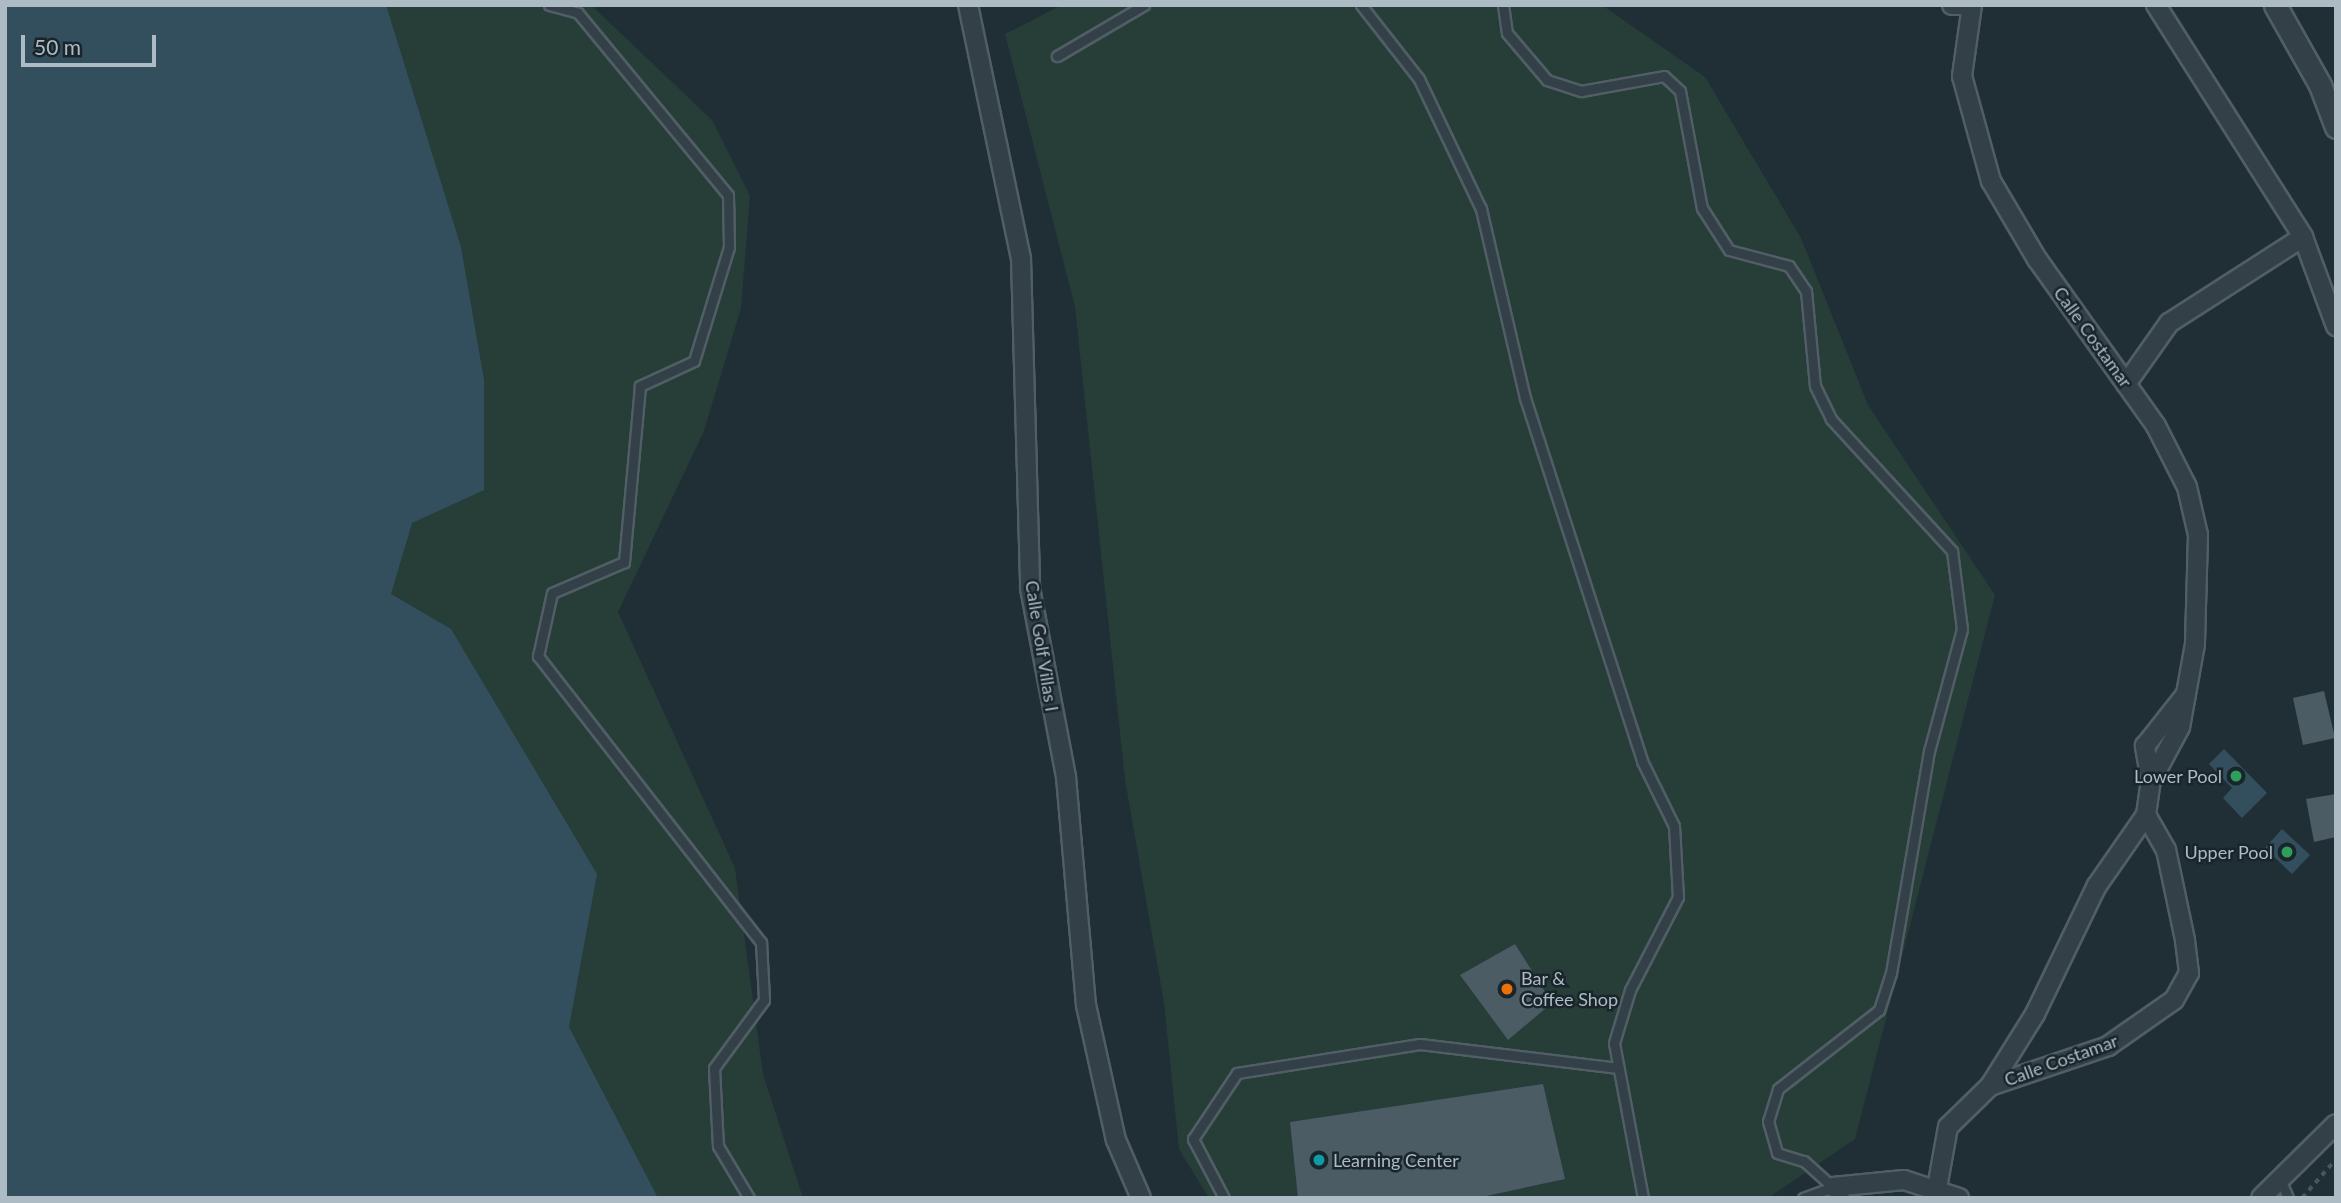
<!DOCTYPE html>
<html>
<head>
<meta charset="utf-8">
<style>
	body { margin:0 }
	#map { position:relative; width:2341px; height:1203px; overflow:hidden; background:#202f36; font-family:Lato,sans-serif }
	div>[style] { position:absolute }
	[style*='--x'] { left:calc(var(--x)*1px); top:calc(var(--y)*1px); width:calc(var(--w)*1px); rotate:calc(var(--a)*1deg) }
	.green>* { inset:0; background:#263d38 }
	.water>* { inset:0; background:#334f5e }
	.building>* { inset:0; background:#4b5c65 }
	.path>* { height:3.5px; margin-top:-1.75px; transform-origin:0; background:repeating-linear-gradient(90deg,#435957 0 5px,transparent 0 10px) }
	.roads { filter:drop-shadow(2px 0 #515e65) drop-shadow(-2px 0 #515e65) drop-shadow(0 2px #515e65) drop-shadow(0 -2px #515e65) }
	.service>* { height:9px; margin:-4.5px; padding:0 4.5px; transform-origin:4.5px; border-radius:4.5px; background:#334047 }
	.minor>* { height:18px; margin:-9px; padding:0 9px; transform-origin:9px; border-radius:9px; background:#334047 }
	.tertiary>* { height:21px; margin:-10.5px; padding:0 10.5px; transform-origin:10.5px; border-radius:10.5px; background:#334047 }
	.dots>* { width:19px; height:19px; translate:-50% -50%; box-sizing:border-box; border:4px solid #19252b; border-radius:50% }
	span { translate:-50% -50%; white-space:nowrap; text-align:center; line-height:1.15; -webkit-text-stroke:5px #19252b; paint-order:stroke }
	.street-label { font-size:18px; color:#adbbc4 }
	.poi-label { font-size:18px; color:#adbbc4 }
	.right { translate:-100% -50%; text-align:right }
	.left { translate:0 -50%; text-align:left }
	.frame { position:absolute; inset:0; border:7px solid #adbbc4; pointer-events:none }
	.scale { position:absolute; left:21px; top:35px; width:135px; height:32px; box-sizing:border-box; border:4px solid #adbbc4; border-top:0; padding-left:9px; font-size:21px; line-height:24px; white-space:nowrap; color:#adbbc4; -webkit-text-stroke:5px #19252b; paint-order:stroke }
</style>
</head>
<body>
<div id="map">
	<div class="green">
		<div style="clip-path:polygon(356px 5px,591px 5px,712px 120px,750px 196px,741px 308px,704px 431px,618px 612px,735px 868px,763px 1074px,803px 1198px,613px 1198px,359px 606px)"></div>
		<div style="clip-path:polygon(1062px 5px,1602px 5px,1705px 77px,1801px 238px,1868px 405px,1995px 595px,1855px 1139px,1768px 1198px,1209px 1198px,1179px 1149px,1164px 1003px,1125px 780px,1075px 307px,1005px 34px)"></div>
	</div>
	<div class="water">
		<div style="clip-path:polygon(5px 5px,386px 5px,461px 247px,484px 380px,484px 490px,412px 523px,391px 594px,451px 629px,597px 874px,569px 1027px,658px 1198px,5px 1198px)"></div>
		<div style="clip-path:polygon(2224px 749px,2267px 793px,2242px 818px,2223px 798px,2232px 788px,2209px 764px)"></div>
		<div style="clip-path:polygon(2282px 829px,2310px 855px,2292px 874px,2265px 848px)"></div>
	</div>
	<div class="building">
		<div style="clip-path:polygon(2324px 691px,2335px 738px,2303px 745px,2293px 698px)"></div>
		<div style="clip-path:polygon(2336px 794px,2336px 837px,2314px 842px,2306px 799px)"></div>
		<div style="clip-path:polygon(1515px 944px,1552px 1003px,1508px 1040px,1460px 975px)"></div>
		<div style="clip-path:polygon(1543px 1084px,1565px 1179px,1477px 1198px,1298px 1198px,1290px 1122px)"></div>
	</div>
	<div class="path">
		<div style="--x:2302;--y:1198;--w:52;--a:-48.9"></div>
	</div>
	<div class="roads">
		<div class="service">
			<div style="--x:549;--y:5;--w:30;--a:15"></div>
			<div style="--x:578;--y:13;--w:236;--a:50.5"></div>
			<div style="--x:728;--y:195;--w:52;--a:88.9"></div>
			<div style="--x:729;--y:247;--w:119;--a:107.1"></div>
			<div style="--x:694;--y:361;--w:60;--a:155.2"></div>
			<div style="--x:640;--y:386;--w:177;--a:95.2"></div>
			<div style="--x:624;--y:562;--w:78;--a:156.7"></div>
			<div style="--x:552;--y:593;--w:65;--a:102.5"></div>
			<div style="--x:538;--y:656;--w:363;--a:52.1"></div>
			<div style="--x:761;--y:942;--w:58;--a:87"></div>
			<div style="--x:764;--y:1000;--w:84;--a:126.3"></div>
			<div style="--x:714;--y:1068;--w:78;--a:87.1"></div>
			<div style="--x:718;--y:1146;--w:61;--a:59.2"></div>
			<div style="--x:1361;--y:5;--w:94;--a:51.9"></div>
			<div style="--x:1419;--y:79;--w:144;--a:64.5"></div>
			<div style="--x:1481;--y:209;--w:194;--a:76.9"></div>
			<div style="--x:1525;--y:398;--w:381;--a:72.1"></div>
			<div style="--x:1642;--y:761;--w:72;--a:63.8"></div>
			<div style="--x:1674;--y:826;--w:71;--a:86.8"></div>
			<div style="--x:1678;--y:897;--w:105;--a:117.3"></div>
			<div style="--x:1630;--y:990;--w:55;--a:106.8"></div>
			<div style="--x:1614;--y:1043;--w:158;--a:79.4"></div>
			<div style="--x:1503;--y:5;--w:28;--a:82"></div>
			<div style="--x:1507;--y:33;--w:62;--a:49.6"></div>
			<div style="--x:1547;--y:80;--w:36;--a:18"></div>
			<div style="--x:1581;--y:91;--w:84;--a:-10.2"></div>
			<div style="--x:1664;--y:76;--w:22;--a:43"></div>
			<div style="--x:1680;--y:91;--w:119;--a:79.4"></div>
			<div style="--x:1702;--y:208;--w:50;--a:57.3"></div>
			<div style="--x:1729;--y:250;--w:62;--a:14.9"></div>
			<div style="--x:1789;--y:266;--w:30;--a:56"></div>
			<div style="--x:1806;--y:291;--w:95;--a:84.6"></div>
			<div style="--x:1815;--y:386;--w:37;--a:64"></div>
			<div style="--x:1831;--y:419;--w:179;--a:47.5"></div>
			<div style="--x:1952;--y:551;--w:79;--a:82.7"></div>
			<div style="--x:1962;--y:629;--w:126;--a:105.1"></div>
			<div style="--x:1929;--y:751;--w:225;--a:99.7"></div>
			<div style="--x:1891;--y:973;--w:39;--a:108"></div>
			<div style="--x:1879;--y:1010;--w:128;--a:142"></div>
			<div style="--x:1778;--y:1089;--w:34;--a:107"></div>
			<div style="--x:1768;--y:1121;--w:33;--a:74"></div>
			<div style="--x:1777;--y:1153;--w:28;--a:17"></div>
			<div style="--x:1804;--y:1161;--w:55;--a:42.1"></div>
			<div style="--x:1057;--y:56;--w:101;--a:-30.4"></div>
			<div style="--x:2280;--y:1179;--w:21;--a:67"></div>
			<div style="--x:1224;--y:1198;--w:67;--a:-117.7"></div>
			<div style="--x:1193;--y:1139;--w:79;--a:-56.3"></div>
			<div style="--x:1237;--y:1073;--w:185;--a:-9"></div>
			<div style="--x:1420;--y:1044;--w:200;--a:6.9"></div>
			<div style="--x:1803;--y:1198;--w:32;--a:-20"></div>
		</div>
		<div class="minor">
			<div style="--x:968;--y:5;--w:259;--a:78.2"></div>
			<div style="--x:1021;--y:259;--w:329;--a:88.4"></div>
			<div style="--x:1030;--y:588;--w:192;--a:79.2"></div>
			<div style="--x:1066;--y:777;--w:229;--a:85"></div>
			<div style="--x:1086;--y:1005;--w:138;--a:77.5"></div>
			<div style="--x:1116;--y:1140;--w:63;--a:66.7"></div>
			<div style="--x:1952;--y:5;--w:20;--a:0"></div>
			<div style="--x:1972;--y:5;--w:72;--a:98"></div>
			<div style="--x:1962;--y:76;--w:109;--a:74.6"></div>
			<div style="--x:1991;--y:181;--w:91;--a:59.5"></div>
			<div style="--x:2037;--y:259;--w:205;--a:54.5"></div>
			<div style="--x:2156;--y:426;--w:68;--a:63.1"></div>
			<div style="--x:2187;--y:487;--w:49;--a:77.1"></div>
			<div style="--x:2198;--y:535;--w:109;--a:91.6"></div>
			<div style="--x:2195;--y:644;--w:84;--a:100.2"></div>
			<div style="--x:2180;--y:727;--w:61;--a:118.2"></div>
			<div style="--x:2156;--y:5;--w:275;--a:57.6"></div>
			<div style="--x:2303;--y:237;--w:95;--a:69.7"></div>
			<div style="--x:2126;--y:384;--w:75;--a:-54.8"></div>
			<div style="--x:2169;--y:323;--w:159;--a:-32.7"></div>
			<div style="--x:1990;--y:1086;--w:125;--a:-18.7"></div>
			<div style="--x:2108;--y:1046;--w:80;--a:-34.9"></div>
			<div style="--x:2174;--y:1000;--w:31;--a:-61"></div>
			<div style="--x:2189;--y:973;--w:33;--a:-97"></div>
			<div style="--x:2185;--y:940;--w:92;--a:-101.9"></div>
			<div style="--x:2166;--y:850;--w:40;--a:-119.7"></div>
			<div style="--x:1833;--y:1187;--w:71;--a:-5.6"></div>
			<div style="--x:1904;--y:1180;--w:58;--a:18.1"></div>
			<div style="--x:1937;--y:1188;--w:62;--a:-79.8"></div>
			<div style="--x:1948;--y:1127;--w:59;--a:-44.3"></div>
			<div style="--x:1990;--y:1086;--w:85;--a:-58"></div>
			<div style="--x:2035;--y:1014;--w:141;--a:-64.3"></div>
			<div style="--x:2096;--y:887;--w:88;--a:-55.2"></div>
			<div style="--x:2146;--y:815;--w:34;--a:-82"></div>
			<div style="--x:2151;--y:781;--w:36;--a:-100"></div>
			<div style="--x:2145;--y:746;--w:66;--a:-51.7"></div>
			<div style="--x:2261;--y:1198;--w:105;--a:-44.6"></div>
		</div>
		<div class="tertiary">
			<div style="--x:2275;--y:5;--w:92;--a:60.6"></div>
			<div style="--x:2320;--y:85;--w:45;--a:69.1"></div>
		</div>
	</div>
	<div class="dots">
		<div style="left:2236px;top:776px;background:#2e9e5b"></div>
		<div style="left:2287px;top:852px;background:#2e9e5b"></div>
		<div style="left:1507px;top:989px;background:#e8710a"></div>
		<div style="left:1319px;top:1160px;background:#0f9aa8"></div>
	</div>
	<div class="street-label">
		<span style="left:2093px;top:337px;rotate:54deg">Calle Costamar</span>
		<span style="left:1042px;top:646px;rotate:81deg">Calle Golf Villas I</span>
		<span style="left:2061px;top:1060px;rotate:-20deg">Calle Costamar</span>
	</div>
	<div class="poi-label">
		<span class="right" style="left:2222px;top:776px">Lower Pool</span>
		<span class="right" style="left:2273px;top:852px">Upper Pool</span>
		<span class="left" style="left:1521px;top:989px">Bar &amp;<br>Coffee Shop</span>
		<span class="left" style="left:1333px;top:1160px">Learning Center</span>
	</div>
	<div class="frame"></div>
	<div class="scale">50 m</div>
</div>
</body>
</html>
